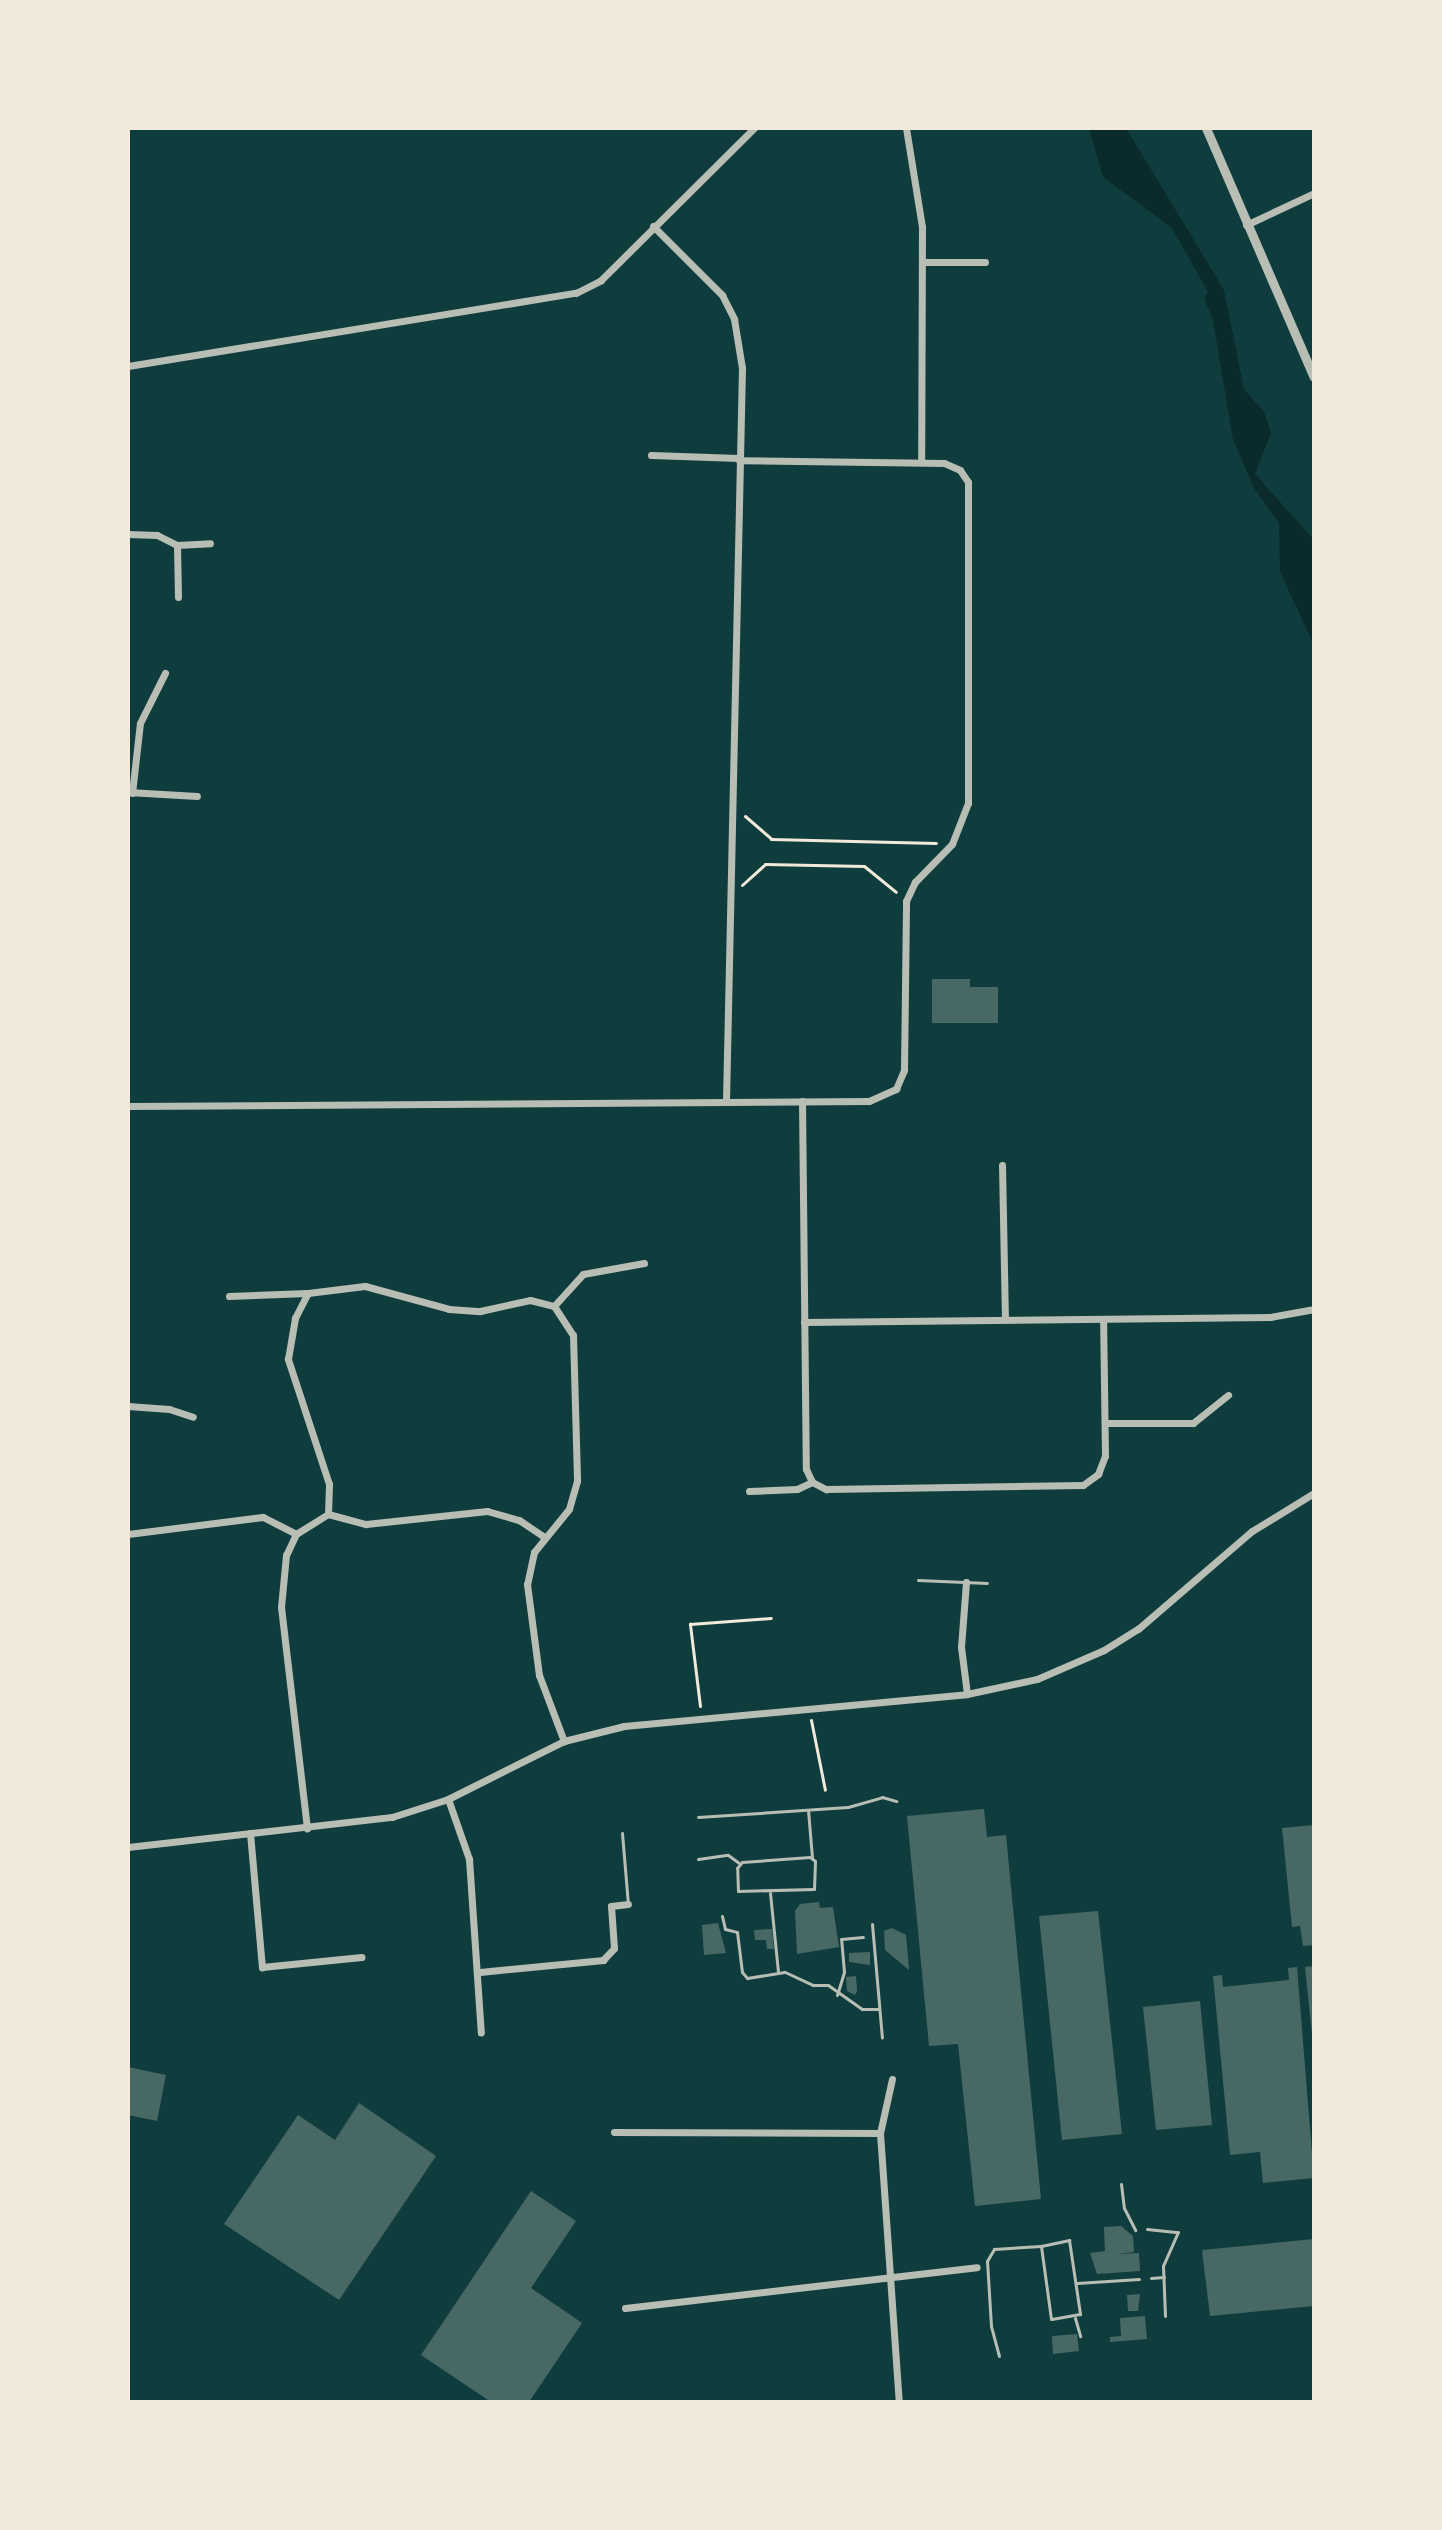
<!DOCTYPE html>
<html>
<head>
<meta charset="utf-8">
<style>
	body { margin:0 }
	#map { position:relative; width:1442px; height:2530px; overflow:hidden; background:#0f3d3e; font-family:"Times New Roman",serif }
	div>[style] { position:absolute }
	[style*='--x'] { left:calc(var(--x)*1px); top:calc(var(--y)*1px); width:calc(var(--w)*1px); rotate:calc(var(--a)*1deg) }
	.water>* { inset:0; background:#0a2a2b }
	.building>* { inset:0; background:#486865 }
	.path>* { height:3px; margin:-1.5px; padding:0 1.5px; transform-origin:1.5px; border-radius:1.5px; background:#f1e9da }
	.service>* { height:3px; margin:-1.5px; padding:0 1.5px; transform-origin:1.5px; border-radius:1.5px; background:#b8beb3 }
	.minor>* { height:7px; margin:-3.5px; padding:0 3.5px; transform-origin:3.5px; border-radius:3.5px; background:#b8beb3 }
	.tertiary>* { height:9px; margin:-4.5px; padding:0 4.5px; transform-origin:4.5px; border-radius:4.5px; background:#b8beb3 }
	span { translate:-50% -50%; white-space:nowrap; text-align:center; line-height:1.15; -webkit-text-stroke:8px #f1e9da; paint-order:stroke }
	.frame { position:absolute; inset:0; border:130px solid #f1e9da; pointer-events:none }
</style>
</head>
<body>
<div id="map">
	<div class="water">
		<div style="clip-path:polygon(1089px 128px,1126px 128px,1224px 290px,1244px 389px,1264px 412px,1271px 433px,1255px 474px,1314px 540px,1314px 645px,1280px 572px,1279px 523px,1254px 488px,1233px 439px,1213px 320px,1204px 298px,1208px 292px,1172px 228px,1103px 177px)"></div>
	</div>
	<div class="building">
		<div style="clip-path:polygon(932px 979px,970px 979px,970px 987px,998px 987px,998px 1023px,932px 1023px)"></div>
		<div style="clip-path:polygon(984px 1809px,987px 1837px,1006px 1835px,1041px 2199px,975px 2206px,958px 2044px,929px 2046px,907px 1816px)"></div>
		<div style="clip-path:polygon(1314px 1825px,1314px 1945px,1303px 1946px,1300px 1926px,1292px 1927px,1282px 1828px)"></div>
		<div style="clip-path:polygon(819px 1902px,820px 1908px,833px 1907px,839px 1947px,797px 1954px,795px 1911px,800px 1904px)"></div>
		<div style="clip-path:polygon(1098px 1911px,1122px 2134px,1062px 2140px,1039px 1916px)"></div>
		<div style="clip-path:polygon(718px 1923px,726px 1953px,704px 1955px,702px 1925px)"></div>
		<div style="clip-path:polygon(892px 1928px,906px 1935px,909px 1970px,885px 1950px,884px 1931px)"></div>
		<div style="clip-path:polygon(772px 1929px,774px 1949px,767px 1949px,766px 1940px,755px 1940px,754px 1930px)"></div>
		<div style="clip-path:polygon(870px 1952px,870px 1965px,849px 1962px,849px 1953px)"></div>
		<div style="clip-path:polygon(1314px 1966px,1314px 2034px,1312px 2034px,1305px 1967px)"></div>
		<div style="clip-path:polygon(1297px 1967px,1314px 2178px,1263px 2183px,1260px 2152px,1230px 2155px,1213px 1976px,1222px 1975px,1223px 1987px,1289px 1980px,1288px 1968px)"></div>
		<div style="clip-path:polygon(856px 1976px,857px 1991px,855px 1995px,847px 1991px,846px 1977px)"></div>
		<div style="clip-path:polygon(1200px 2001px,1212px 2125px,1156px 2130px,1143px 2007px)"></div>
		<div style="clip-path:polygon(128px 2067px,166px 2075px,157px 2121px,128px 2115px)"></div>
		<div style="clip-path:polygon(359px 2103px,436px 2156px,339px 2300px,224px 2224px,298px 2115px,335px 2140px)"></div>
		<div style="clip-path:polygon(531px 2191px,576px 2221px,531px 2288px,582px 2323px,529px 2402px,491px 2402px,421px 2355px)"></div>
		<div style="clip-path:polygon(1121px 2226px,1133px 2236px,1134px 2252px,1116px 2254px,1139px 2253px,1140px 2271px,1097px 2274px,1090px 2253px,1105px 2251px,1104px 2227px)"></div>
		<div style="clip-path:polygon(1314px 2239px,1314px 2306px,1210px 2316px,1202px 2250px)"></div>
		<div style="clip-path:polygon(1140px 2294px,1138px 2311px,1128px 2311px,1127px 2295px)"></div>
		<div style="clip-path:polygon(1145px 2316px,1147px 2339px,1110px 2342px,1110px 2337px,1121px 2336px,1120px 2318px)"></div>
		<div style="clip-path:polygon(1077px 2334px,1079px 2351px,1053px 2354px,1052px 2336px)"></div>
	</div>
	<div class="path">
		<div style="--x:745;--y:816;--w:35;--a:41"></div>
		<div style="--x:771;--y:839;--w:165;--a:1.4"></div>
		<div style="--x:742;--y:885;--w:31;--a:-42"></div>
		<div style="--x:765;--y:864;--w:99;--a:1.2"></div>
		<div style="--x:864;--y:866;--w:41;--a:39.1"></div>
		<div style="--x:700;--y:1706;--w:83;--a:-97"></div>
		<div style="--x:690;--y:1624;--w:81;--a:-4.2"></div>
		<div style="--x:811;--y:1720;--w:71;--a:78.7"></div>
	</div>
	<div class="service">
		<div style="--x:918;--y:1580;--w:69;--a:2.5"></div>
		<div style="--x:808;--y:1810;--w:48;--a:85.2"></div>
		<div style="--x:698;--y:1817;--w:150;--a:-3.8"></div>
		<div style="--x:848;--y:1807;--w:35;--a:-16"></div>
		<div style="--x:882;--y:1797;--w:15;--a:16"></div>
		<div style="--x:622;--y:1833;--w:71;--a:85.2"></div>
		<div style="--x:810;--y:1857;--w:6;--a:39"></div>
		<div style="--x:815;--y:1861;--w:28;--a:92"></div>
		<div style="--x:814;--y:1889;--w:76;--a:178.5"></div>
		<div style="--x:738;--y:1891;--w:23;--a:-92"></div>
		<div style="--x:737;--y:1868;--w:8;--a:-50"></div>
		<div style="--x:742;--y:1862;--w:68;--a:-4.2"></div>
		<div style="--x:698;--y:1859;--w:30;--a:-8"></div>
		<div style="--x:728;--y:1855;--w:14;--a:36"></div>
		<div style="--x:770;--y:1893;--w:79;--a:84.2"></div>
		<div style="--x:722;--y:1916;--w:13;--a:77"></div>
		<div style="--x:725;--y:1929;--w:12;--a:14"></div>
		<div style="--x:737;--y:1932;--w:40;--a:82.9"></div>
		<div style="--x:742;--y:1972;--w:8;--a:50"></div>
		<div style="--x:747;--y:1978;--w:38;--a:-9"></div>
		<div style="--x:785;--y:1972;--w:31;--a:25"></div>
		<div style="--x:813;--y:1985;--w:15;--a:0"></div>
		<div style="--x:828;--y:1985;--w:42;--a:35.2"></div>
		<div style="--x:862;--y:2009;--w:17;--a:0"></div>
		<div style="--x:872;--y:1924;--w:114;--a:85"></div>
		<div style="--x:837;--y:1995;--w:24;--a:-73"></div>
		<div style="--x:844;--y:1972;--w:33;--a:-95"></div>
		<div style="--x:841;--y:1939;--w:22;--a:-5"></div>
		<div style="--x:1121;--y:2184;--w:24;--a:83"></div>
		<div style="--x:1124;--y:2208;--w:25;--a:63"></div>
		<div style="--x:1147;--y:2229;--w:31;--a:6"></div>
		<div style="--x:1178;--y:2232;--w:37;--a:114"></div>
		<div style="--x:1163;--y:2266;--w:50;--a:87.7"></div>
		<div style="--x:1069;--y:2240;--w:75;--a:81.5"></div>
		<div style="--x:1080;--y:2314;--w:29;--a:170"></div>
		<div style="--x:1051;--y:2319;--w:74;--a:-97.8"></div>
		<div style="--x:1041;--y:2246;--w:29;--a:-12"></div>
		<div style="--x:1151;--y:2278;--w:13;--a:-4"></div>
		<div style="--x:1077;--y:2283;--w:62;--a:-3.7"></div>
		<div style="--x:1075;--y:2318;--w:19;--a:74"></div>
		<div style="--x:999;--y:2356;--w:31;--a:-105"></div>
		<div style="--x:991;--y:2326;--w:65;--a:-93.5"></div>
		<div style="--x:987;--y:2261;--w:14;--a:-60"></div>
		<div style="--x:994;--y:2249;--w:47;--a:-3.7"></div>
	</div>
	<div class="minor">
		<div style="--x:906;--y:128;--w:100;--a:80.8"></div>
		<div style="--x:922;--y:227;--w:235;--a:90.2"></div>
		<div style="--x:1246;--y:225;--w:75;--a:-25.2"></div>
		<div style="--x:653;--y:226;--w:98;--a:45"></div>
		<div style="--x:722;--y:295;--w:27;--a:63"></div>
		<div style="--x:734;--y:319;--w:50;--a:80.7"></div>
		<div style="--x:742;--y:368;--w:734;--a:91.25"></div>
		<div style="--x:922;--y:262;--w:63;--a:0"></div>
		<div style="--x:128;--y:366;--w:454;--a:-9.3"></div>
		<div style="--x:576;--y:293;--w:28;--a:-27"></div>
		<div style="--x:601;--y:280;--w:216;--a:-44.8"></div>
		<div style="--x:651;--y:455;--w:88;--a:2"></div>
		<div style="--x:128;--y:534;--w:29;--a:2"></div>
		<div style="--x:157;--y:535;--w:22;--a:27"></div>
		<div style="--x:177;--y:545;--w:33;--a:-3"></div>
		<div style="--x:177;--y:545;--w:52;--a:88.9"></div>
		<div style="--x:128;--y:792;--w:69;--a:3.3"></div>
		<div style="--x:132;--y:793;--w:70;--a:-83.5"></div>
		<div style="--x:140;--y:723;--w:56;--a:-63.4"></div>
		<div style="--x:802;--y:1101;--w:368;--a:89.4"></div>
		<div style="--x:806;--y:1469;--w:14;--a:65"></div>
		<div style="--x:128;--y:1106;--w:741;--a:-0.39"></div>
		<div style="--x:869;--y:1101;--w:30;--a:-24"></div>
		<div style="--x:896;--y:1089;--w:21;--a:-67"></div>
		<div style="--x:904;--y:1070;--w:169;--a:-89.3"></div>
		<div style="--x:906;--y:901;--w:21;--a:-65"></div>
		<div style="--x:915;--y:882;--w:53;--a:-45.8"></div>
		<div style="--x:952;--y:844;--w:44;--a:-68.7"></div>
		<div style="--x:968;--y:803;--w:321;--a:-90"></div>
		<div style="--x:968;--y:482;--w:14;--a:-124"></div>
		<div style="--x:960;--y:470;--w:17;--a:-156"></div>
		<div style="--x:944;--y:463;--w:205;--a:-179.2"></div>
		<div style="--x:1002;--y:1165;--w:154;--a:88.9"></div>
		<div style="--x:229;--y:1296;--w:79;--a:-2.2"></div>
		<div style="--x:554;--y:1306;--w:43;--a:-47.8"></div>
		<div style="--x:583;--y:1274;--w:62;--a:-10.2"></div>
		<div style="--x:804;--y:1322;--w:466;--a:-0.6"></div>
		<div style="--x:1270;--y:1317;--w:45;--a:-10.3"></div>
		<div style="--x:128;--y:1406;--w:41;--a:4.2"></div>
		<div style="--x:169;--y:1409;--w:25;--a:18"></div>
		<div style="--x:1105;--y:1423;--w:88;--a:0"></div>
		<div style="--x:1193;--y:1423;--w:45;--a:-38.7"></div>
		<div style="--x:749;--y:1491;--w:48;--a:-2.4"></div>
		<div style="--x:797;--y:1489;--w:17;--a:-25"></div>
		<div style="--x:812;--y:1482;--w:16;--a:27"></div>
		<div style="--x:826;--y:1489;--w:257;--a:-0.9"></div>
		<div style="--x:1083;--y:1485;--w:19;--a:-36"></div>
		<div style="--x:1098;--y:1474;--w:19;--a:-69"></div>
		<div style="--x:1105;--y:1456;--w:137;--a:-90.8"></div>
		<div style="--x:328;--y:1514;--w:30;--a:-88"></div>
		<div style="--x:329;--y:1484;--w:132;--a:-108.2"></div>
		<div style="--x:288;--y:1359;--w:42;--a:-80.3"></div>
		<div style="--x:295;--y:1318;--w:28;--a:-63"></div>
		<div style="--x:308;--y:1293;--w:57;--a:-7"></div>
		<div style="--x:365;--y:1286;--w:87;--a:15.3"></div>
		<div style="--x:449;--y:1309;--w:31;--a:4"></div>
		<div style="--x:480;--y:1311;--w:51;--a:-12.4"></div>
		<div style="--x:530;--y:1300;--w:25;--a:14"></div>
		<div style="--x:554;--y:1306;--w:35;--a:57"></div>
		<div style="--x:573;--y:1335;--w:146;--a:88.4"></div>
		<div style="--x:577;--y:1481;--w:29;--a:106"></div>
		<div style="--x:569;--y:1509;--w:55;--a:129.1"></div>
		<div style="--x:534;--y:1552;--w:33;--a:102"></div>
		<div style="--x:527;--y:1584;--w:92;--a:82.5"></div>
		<div style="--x:539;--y:1675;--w:71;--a:69.3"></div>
		<div style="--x:328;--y:1514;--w:39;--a:15"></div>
		<div style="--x:366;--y:1524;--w:122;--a:-6.1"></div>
		<div style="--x:487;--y:1511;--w:33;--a:16"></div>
		<div style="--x:519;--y:1520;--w:29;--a:34"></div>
		<div style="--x:128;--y:1534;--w:136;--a:-7.2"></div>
		<div style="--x:263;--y:1517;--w:37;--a:27"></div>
		<div style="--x:296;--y:1534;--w:38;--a:-32"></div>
		<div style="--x:296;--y:1534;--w:23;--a:115"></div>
		<div style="--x:286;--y:1555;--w:52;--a:95.5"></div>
		<div style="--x:281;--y:1607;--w:223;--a:83.3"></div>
		<div style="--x:966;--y:1582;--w:65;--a:94.4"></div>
		<div style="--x:961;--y:1647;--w:47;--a:82.7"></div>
		<div style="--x:448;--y:1799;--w:64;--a:70.7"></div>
		<div style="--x:469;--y:1859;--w:174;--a:86.1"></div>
		<div style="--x:250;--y:1833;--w:135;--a:84.9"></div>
		<div style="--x:262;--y:1967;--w:100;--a:-5.7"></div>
		<div style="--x:128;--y:1847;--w:266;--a:-6.5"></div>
		<div style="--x:392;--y:1817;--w:59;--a:-17.8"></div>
		<div style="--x:448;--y:1799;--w:130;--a:-26.6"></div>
		<div style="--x:564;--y:1741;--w:62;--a:-14"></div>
		<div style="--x:624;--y:1726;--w:344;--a:-5.3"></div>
		<div style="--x:967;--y:1694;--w:72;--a:-12.1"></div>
		<div style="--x:1037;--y:1679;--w:73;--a:-23.4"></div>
		<div style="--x:1104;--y:1650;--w:40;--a:-32"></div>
		<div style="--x:1138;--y:1629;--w:150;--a:-40.7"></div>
		<div style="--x:1252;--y:1531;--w:73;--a:-31.5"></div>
		<div style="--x:480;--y:1972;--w:124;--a:-5.6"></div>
		<div style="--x:603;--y:1960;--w:16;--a:-47"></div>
		<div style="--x:614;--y:1948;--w:42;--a:-94.1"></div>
		<div style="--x:611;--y:1906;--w:17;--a:-7"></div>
		<div style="--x:892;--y:2079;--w:55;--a:102.5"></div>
		<div style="--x:880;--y:2133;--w:270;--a:86"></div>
		<div style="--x:614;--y:2132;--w:266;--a:0.2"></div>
		<div style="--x:625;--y:2308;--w:354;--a:-6.6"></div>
	</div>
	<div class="tertiary">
		<div style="--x:1206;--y:128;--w:271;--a:66.6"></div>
	</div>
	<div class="frame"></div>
</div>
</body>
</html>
